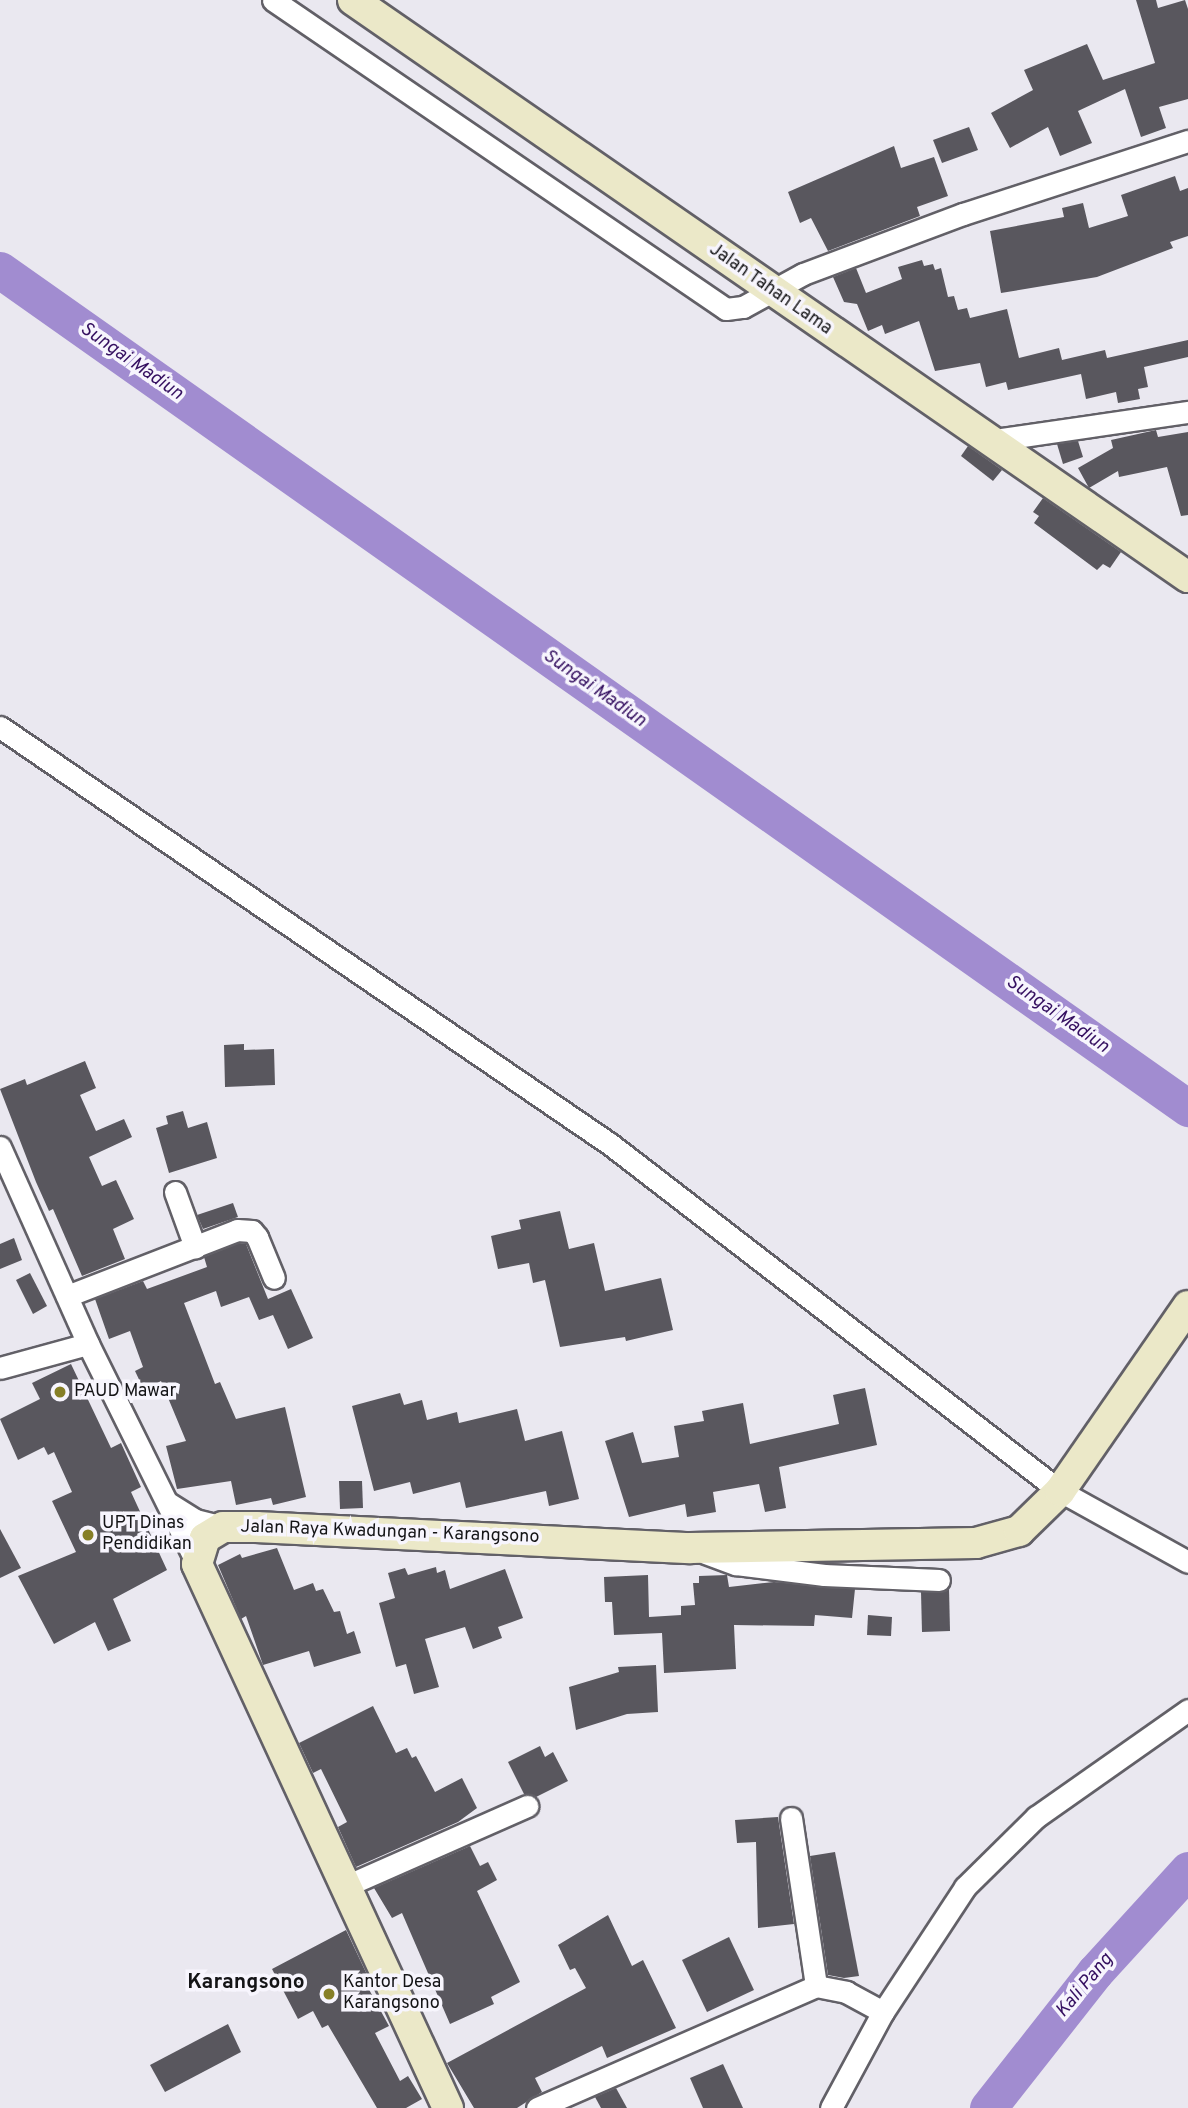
<!DOCTYPE html>
<html>
<head>
<meta charset="utf-8">
<style>
	body { margin:0 }
	#map { position:relative; width:1188px; height:2108px; overflow:hidden; background:#eae8f0; font-family:Overpass,sans-serif }
	div>[style] { position:absolute }
	[style*='--x'] { left:calc(var(--x)*1px); top:calc(var(--y)*1px); width:calc(var(--w)*1px); rotate:calc(var(--a)*1deg) }
	.river>* { height:37px; margin:-18.5px; padding:0 18.5px; transform-origin:18.5px; border-radius:18.5px; background:#a18cd0 }
	.building>* { inset:0; background:#59575e }
	.roads { filter:drop-shadow(2px 0 #626067) drop-shadow(-2px 0 #626067) drop-shadow(0 2px #626067) drop-shadow(0 -2px #626067) }
	.minor>* { height:21px; margin:-10.5px; padding:0 10.5px; transform-origin:10.5px; border-radius:10.5px; background:#fff }
	.secondary>* { height:30px; margin:-15px; padding:0 15px; transform-origin:15px; border-radius:15px; background:#ebe8c8 }
	.dots>* { width:19px; height:19px; translate:-50% -50%; box-sizing:border-box; border:4px solid #f7f5fd; border-radius:50% }
	span { translate:-50% -50%; white-space:nowrap; text-align:center; line-height:1.15; -webkit-text-stroke:7px #f7f5fd; paint-order:stroke }
	.street-label { font-size:18px; color:#141416 }
	.poi-label { font-size:18px; color:#141416 }
	.left { translate:0 -50%; text-align:left }
	.water-label { font-size:19px; color:#351060; font-style:italic }
	.quarter-label { font-size:21px; color:#141416; font-weight:700 }
</style>
</head>
<body>
<div id="map">
	<div class="river">
		<div style="--x:0;--y:270;--w:1454;--a:35.2"></div>
		<div style="--x:988;--y:2108;--w:173;--a:-51.8"></div>
		<div style="--x:1095;--y:1972;--w:138;--a:-47.6"></div>
	</div>
	<div class="building">
		<div style="clip-path:polygon(1136px 0,1156px 0,1158px 8px,1185px 0,1188px 9px,1188px 99px,1159px 107px,1166px 128px,1141px 137px,1125px 89px,1078px 111px,1092px 143px,1060px 156px,1048px 127px,1010px 148px,991px 113px,1033px 90px,1024px 70px,1087px 44px,1103px 80px,1155px 63px)"></div>
		<div style="clip-path:polygon(969px 127px,978px 150px,942px 163px,933px 140px)"></div>
		<div style="clip-path:polygon(894px 146px,901px 168px,934px 157px,948px 196px,917px 207px,920px 216px,828px 251px,811px 218px,800px 223px,788px 192px)"></div>
		<div style="clip-path:polygon(1175px 176px,1180px 191px,1188px 188px,1188px 236px,1170px 242px,1173px 248px,1097px 277px,1001px 293px,990px 231px,1064px 217px,1062px 208px,1083px 203px,1089px 228px,1128px 216px,1121px 195px)"></div>
		<div style="clip-path:polygon(922px 260px,924px 266px,933px 264px,935px 270px,941px 268px,948px 297px,954px 296px,958px 310px,967px 308px,970px 318px,1007px 309px,1019px 358px,1059px 348px,1062px 360px,1105px 350px,1107px 358px,1188px 340px,1188px 357px,1144px 367px,1148px 387px,1138px 389px,1140px 399px,1118px 403px,1116px 392px,1086px 399px,1081px 374px,1008px 390px,1006px 382px,986px 387px,980px 363px,935px 371px,919px 321px,885px 334px,882px 325px,868px 331px,857px 304px,844px 302px,833px 277px,856px 268px,866px 293px,902px 279px,898px 267px)"></div>
		<div style="clip-path:polygon(1156px 430px,1158px 437px,1188px 432px,1188px 515px,1181px 516px,1167px 467px,1119px 477px,1118px 471px,1089px 488px,1078px 468px,1113px 448px,1111px 440px)"></div>
		<div style="clip-path:polygon(1078px 441px,1083px 457px,1063px 464px,1057px 444px)"></div>
		<div style="clip-path:polygon(968px 446px,1002px 470px,993px 481px,961px 456px)"></div>
		<div style="clip-path:polygon(1043px 498px,1121px 552px,1110px 568px,1103px 564px,1097px 570px,1034px 523px,1039px 516px,1033px 512px)"></div>
		<div style="clip-path:polygon(244px 1044px,244px 1050px,274px 1049px,275px 1085px,225px 1087px,224px 1045px)"></div>
		<div style="clip-path:polygon(85px 1061px,96px 1088px,80px 1095px,96px 1131px,124px 1119px,132px 1137px,89px 1157px,102px 1186px,116px 1180px,134px 1219px,113px 1229px,125px 1259px,82px 1276px,53px 1209px,49px 1211px,36px 1182px,0 1089px,25px 1079px,27px 1085px)"></div>
		<div style="clip-path:polygon(183px 1111px,188px 1128px,207px 1122px,217px 1158px,169px 1173px,156px 1128px,168px 1124px,166px 1116px)"></div>
		<div style="clip-path:polygon(233px 1203px,238px 1217px,203px 1229px,197px 1215px)"></div>
		<div style="clip-path:polygon(560px 1211px,569px 1249px,594px 1243px,605px 1291px,661px 1278px,673px 1330px,626px 1341px,625px 1337px,560px 1347px,545px 1280px,533px 1283px,529px 1263px,498px 1269px,491px 1236px,521px 1229px,519px 1220px)"></div>
		<div style="clip-path:polygon(14px 1238px,22px 1260px,0 1269px,0 1244px)"></div>
		<div style="clip-path:polygon(239px 1243px,246px 1244px,268px 1299px,291px 1289px,313px 1338px,288px 1349px,273px 1315px,259px 1320px,249px 1297px,221px 1307px,216px 1291px,184px 1303px,215px 1384px,220px 1382px,236px 1419px,285px 1407px,306px 1497px,273px 1505px,271px 1498px,236px 1505px,231px 1481px,177px 1489px,166px 1446px,186px 1441px,161px 1381px,144px 1390px,135px 1371px,143px 1367px,130px 1331px,109px 1339px,95px 1299px,143px 1281px,147px 1289px,207px 1267px,204px 1257px)"></div>
		<div style="clip-path:polygon(30px 1273px,47px 1306px,33px 1314px,16px 1280px)"></div>
		<div style="clip-path:polygon(71px 1364px,111px 1448px,121px 1443px,141px 1487px,131px 1492px,167px 1570px,113px 1599px,131px 1641px,108px 1651px,95px 1622px,54px 1644px,18px 1576px,76px 1552px,52px 1501px,72px 1492px,54px 1452px,48px 1455px,44px 1447px,18px 1460px,0 1419px,40px 1399px,32px 1383px)"></div>
		<div style="clip-path:polygon(865px 1388px,877px 1445px,779px 1467px,786px 1508px,765px 1512px,759px 1484px,713px 1492px,716px 1512px,687px 1517px,685px 1504px,629px 1517px,605px 1441px,633px 1432px,642px 1463px,679px 1457px,674px 1426px,704px 1421px,702px 1411px,743px 1403px,750px 1444px,839px 1424px,833px 1395px)"></div>
		<div style="clip-path:polygon(400px 1393px,404px 1405px,422px 1400px,427px 1420px,457px 1412px,459px 1423px,517px 1409px,525px 1441px,562px 1431px,579px 1499px,549px 1506px,546px 1491px,466px 1508px,460px 1482px,413px 1494px,410px 1482px,374px 1491px,352px 1406px)"></div>
		<div style="clip-path:polygon(339px 1481px,362px 1481px,363px 1508px,340px 1509px)"></div>
		<div style="clip-path:polygon(0 1529px,21px 1568px,0 1578px)"></div>
		<div style="clip-path:polygon(277px 1548px,294px 1590px,313px 1583px,316px 1591px,323px 1589px,334px 1612px,340px 1611px,347px 1634px,354px 1631px,361px 1653px,314px 1667px,309px 1651px,263px 1665px,246px 1616px,241px 1619px,218px 1565px,240px 1554px,242px 1558px)"></div>
		<div style="clip-path:polygon(436px 1567px,437px 1573px,445px 1570px,450px 1589px,505px 1569px,523px 1618px,498px 1627px,502px 1638px,473px 1649px,465px 1627px,425px 1639px,439px 1687px,414px 1694px,406px 1664px,396px 1667px,379px 1603px,395px 1598px,388px 1573px,405px 1568px,408px 1575px)"></div>
		<div style="clip-path:polygon(648px 1575px,649px 1617px,681px 1615px,681px 1606px,695px 1605px,693px 1583px,699px 1583px,699px 1576px,727px 1575px,729px 1587px,774px 1582px,855px 1589px,852px 1618px,815px 1615px,814px 1626px,734px 1625px,736px 1669px,664px 1673px,662px 1633px,614px 1635px,612px 1602px,605px 1602px,604px 1577px)"></div>
		<div style="clip-path:polygon(949px 1588px,950px 1631px,922px 1632px,921px 1592px)"></div>
		<div style="clip-path:polygon(868px 1615px,892px 1617px,891px 1636px,867px 1635px)"></div>
		<div style="clip-path:polygon(656px 1665px,658px 1712px,627px 1714px,576px 1730px,569px 1687px,619px 1672px,618px 1667px)"></div>
		<div style="clip-path:polygon(373px 1706px,396px 1753px,407px 1748px,412px 1758px,416px 1756px,435px 1792px,462px 1778px,477px 1808px,458px 1822px,356px 1867px,338px 1827px,347px 1822px,321px 1769px,313px 1773px,299px 1743px)"></div>
		<div style="clip-path:polygon(540px 1746px,545px 1757px,553px 1752px,568px 1781px,536px 1797px,524px 1794px,508px 1762px)"></div>
		<div style="clip-path:polygon(778px 1817px,794px 1924px,758px 1928px,756px 1842px,737px 1843px,735px 1820px)"></div>
		<div style="clip-path:polygon(470px 1846px,480px 1866px,488px 1862px,497px 1880px,477px 1891px,520px 1982px,491px 1997px,494px 2004px,450px 2024px,402px 1913px,392px 1918px,374px 1888px)"></div>
		<div style="clip-path:polygon(835px 1852px,859px 1976px,844px 1978px,828px 1975px,810px 1856px)"></div>
		<div style="clip-path:polygon(608px 1915px,632px 1966px,643px 1960px,676px 2028px,607px 2058px,602px 2046px,535px 2078px,542px 2092px,517px 2108px,474px 2108px,447px 2063px,586px 1988px,575px 1968px,570px 1970px,558px 1945px)"></div>
		<div style="clip-path:polygon(346px 1930px,370px 1981px,366px 1984px,389px 2026px,375px 2033px,400px 2081px,408px 2076px,422px 2099px,406px 2108px,377px 2108px,328px 2025px,322px 2028px,313px 2011px,298px 2019px,272px 1969px)"></div>
		<div style="clip-path:polygon(729px 1937px,754px 1990px,707px 2012px,682px 1960px)"></div>
		<div style="clip-path:polygon(228px 2024px,241px 2052px,165px 2092px,150px 2065px)"></div>
		<div style="clip-path:polygon(723px 2064px,743px 2108px,703px 2108px,690px 2078px)"></div>
		<div style="clip-path:polygon(616px 2088px,627px 2108px,601px 2108px,595px 2097px)"></div>
	</div>
	<div class="roads">
		<div class="minor">
			<div style="--x:273;--y:0;--w:548;--a:34.3"></div>
			<div style="--x:726;--y:309;--w:17;--a:-7"></div>
			<div style="--x:743;--y:307;--w:68;--a:-28.8"></div>
			<div style="--x:803;--y:274;--w:171;--a:-20.6"></div>
			<div style="--x:963;--y:214;--w:237;--a:-18"></div>
			<div style="--x:988;--y:441;--w:202;--a:-8.3"></div>
			<div style="--x:0;--y:727;--w:739;--a:34.36"></div>
			<div style="--x:610;--y:1144;--w:568;--a:37.64"></div>
			<div style="--x:1060;--y:1491;--w:146;--a:29"></div>
			<div style="--x:0;--y:1147;--w:216;--a:65.9"></div>
			<div style="--x:88;--y:1344;--w:246;--a:63.6"></div>
			<div style="--x:175;--y:1192;--w:59;--a:70"></div>
			<div style="--x:67;--y:1296;--w:182;--a:-21.2"></div>
			<div style="--x:237;--y:1230;--w:15;--a:4"></div>
			<div style="--x:252;--y:1231;--w:8;--a:50"></div>
			<div style="--x:257;--y:1237;--w:44;--a:67.5"></div>
			<div style="--x:0;--y:1368;--w:91;--a:-15.3"></div>
			<div style="--x:168;--y:1503;--w:32;--a:32"></div>
			<div style="--x:195;--y:1520;--w:29;--a:14"></div>
			<div style="--x:705;--y:1553;--w:33;--a:20"></div>
			<div style="--x:736;--y:1564;--w:89;--a:7.1"></div>
			<div style="--x:824;--y:1575;--w:115;--a:2.5"></div>
			<div style="--x:791;--y:1818;--w:170;--a:81.5"></div>
			<div style="--x:348;--y:1885;--w:196;--a:-23.8"></div>
			<div style="--x:537;--y:2108;--w:305;--a:-23.6"></div>
			<div style="--x:816;--y:1986;--w:31;--a:11"></div>
			<div style="--x:846;--y:1992;--w:42;--a:28.4"></div>
			<div style="--x:831;--y:2108;--w:109;--a:-61.6"></div>
			<div style="--x:883;--y:2012;--w:149;--a:-56.7"></div>
			<div style="--x:965;--y:1887;--w:100;--a:-44.6"></div>
			<div style="--x:1036;--y:1817;--w:186;--a:-35.1"></div>
		</div>
		<div class="secondary">
			<div style="--x:353;--y:0;--w:1015;--a:34.65"></div>
			<div style="--x:448;--y:2108;--w:599;--a:-114.77"></div>
			<div style="--x:197;--y:1564;--w:27;--a:-73"></div>
			<div style="--x:205;--y:1538;--w:21;--a:-31"></div>
			<div style="--x:223;--y:1527;--w:33;--a:0"></div>
			<div style="--x:256;--y:1527;--w:435;--a:2.8"></div>
			<div style="--x:690;--y:1548;--w:286;--a:-1"></div>
			<div style="--x:976;--y:1543;--w:45;--a:-15.6"></div>
			<div style="--x:1019;--y:1531;--w:57;--a:-44.3"></div>
			<div style="--x:1060;--y:1491;--w:225;--a:-55.3"></div>
		</div>
	</div>
	<div class="dots">
		<div style="left:60px;top:1392px;background:#867f27"></div>
		<div style="left:88px;top:1535px;background:#867f27"></div>
		<div style="left:329px;top:1994px;background:#867f27"></div>
	</div>
	<div class="street-label">
		<span style="left:770px;top:290px;rotate:35deg">Jalan Tahan Lama</span>
		<span style="left:390px;top:1533px;rotate:2deg">Jalan Raya Kwadungan - Karangsono</span>
	</div>
	<div class="poi-label">
		<span class="left" style="left:74px;top:1392px">PAUD Mawar</span>
		<span class="left" style="left:102px;top:1535px">UPT Dinas<br>Pendidikan</span>
		<span class="left" style="left:343px;top:1994px">Kantor Desa<br>Karangsono</span>
	</div>
	<div class="water-label">
		<span style="left:131px;top:362px;rotate:35deg">Sungai Madiun</span>
		<span style="left:594px;top:689px;rotate:35deg">Sungai Madiun</span>
		<span style="left:1057px;top:1015px;rotate:35deg">Sungai Madiun</span>
		<span style="left:1085px;top:1986px;rotate:-50deg">Kali Pang</span>
	</div>
	<div class="quarter-label">
		<span style="left:246px;top:1983px">Karangsono</span>
	</div>
</div>
</body>
</html>
